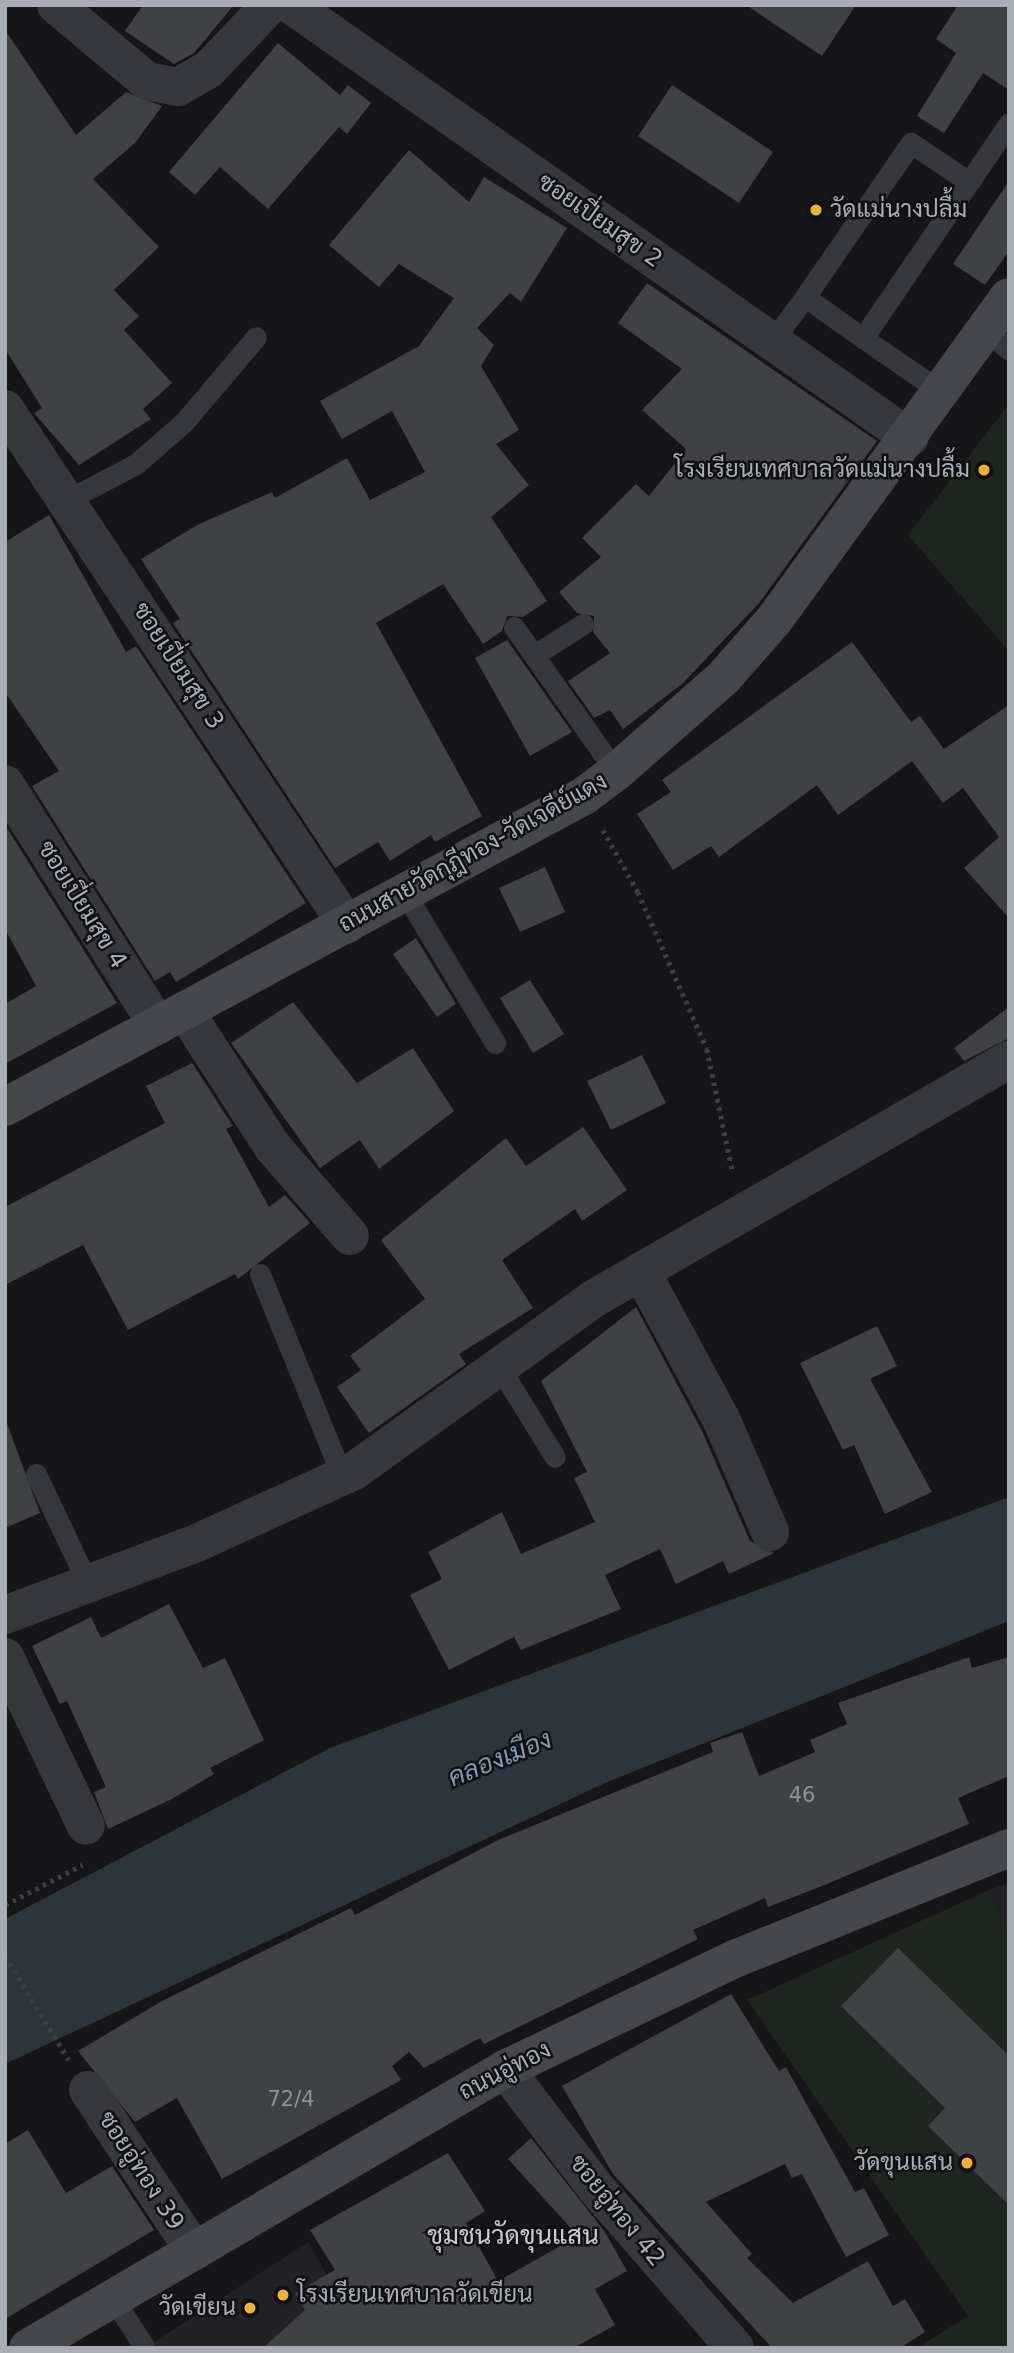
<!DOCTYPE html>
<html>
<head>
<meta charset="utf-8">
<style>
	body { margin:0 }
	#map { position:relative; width:1014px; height:2353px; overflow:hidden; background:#161618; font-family:"DejaVu Sans",Sarabun,sans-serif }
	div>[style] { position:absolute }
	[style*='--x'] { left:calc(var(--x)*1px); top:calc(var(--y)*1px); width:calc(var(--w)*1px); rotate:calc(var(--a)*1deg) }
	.built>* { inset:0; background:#222225 }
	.green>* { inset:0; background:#1e261f }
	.water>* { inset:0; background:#2c353c }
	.building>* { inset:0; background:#404145 }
	.path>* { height:4.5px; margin-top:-2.25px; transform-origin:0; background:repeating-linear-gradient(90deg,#3d3f44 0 3.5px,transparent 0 8.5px) }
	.service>* { height:21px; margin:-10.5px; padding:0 10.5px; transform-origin:10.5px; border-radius:10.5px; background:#37383d }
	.minor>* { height:38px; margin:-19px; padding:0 19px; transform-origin:19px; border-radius:19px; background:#37383d }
	.secondary>* { height:38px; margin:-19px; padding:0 19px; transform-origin:19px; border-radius:19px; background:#45474d }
	.dots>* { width:19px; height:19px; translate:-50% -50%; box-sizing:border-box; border:4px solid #111113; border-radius:50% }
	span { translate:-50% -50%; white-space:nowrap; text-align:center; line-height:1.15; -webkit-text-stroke:5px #111113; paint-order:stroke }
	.number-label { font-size:21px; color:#8e929b }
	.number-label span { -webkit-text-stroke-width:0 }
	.poi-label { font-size:24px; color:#a8adb8 }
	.left { translate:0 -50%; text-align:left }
	.right { translate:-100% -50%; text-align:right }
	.street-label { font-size:24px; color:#a8adb8 }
	.water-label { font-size:26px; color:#7f9bb3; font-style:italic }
	.neighbourhood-label { font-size:26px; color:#c9ccd4 }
	.frame { position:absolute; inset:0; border:7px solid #a8adb8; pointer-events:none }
</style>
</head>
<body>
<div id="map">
	<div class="built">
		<div style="clip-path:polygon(1009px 1883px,1009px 1930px,989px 1890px)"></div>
		<div style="clip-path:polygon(308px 2242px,369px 2348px,145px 2348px)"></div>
	</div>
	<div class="green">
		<div style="clip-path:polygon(1009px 404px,1009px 651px,908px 535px)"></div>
		<div style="clip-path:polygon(989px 1890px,1009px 1930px,1009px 2348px,917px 2348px,968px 2316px,747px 2000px)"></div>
	</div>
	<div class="water">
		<div style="clip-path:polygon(1009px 1497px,1009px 1621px,605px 1783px,5px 2064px,5px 1919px,330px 1748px)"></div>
	</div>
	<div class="building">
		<div style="clip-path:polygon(143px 5px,234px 5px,194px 53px,174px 64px,125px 31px)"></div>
		<div style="clip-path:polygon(746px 5px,856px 5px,822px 56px)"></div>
		<div style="clip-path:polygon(958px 5px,1009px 5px,1009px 90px,983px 73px,944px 133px,917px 116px,956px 53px,936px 39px)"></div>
		<div style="clip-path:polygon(5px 30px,76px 135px,126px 92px,162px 106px,135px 143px,93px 179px,159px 247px,114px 290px,139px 316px,124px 330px,172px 383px,143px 409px,151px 419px,79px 465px,34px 413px,42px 408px,5px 349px)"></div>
		<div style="clip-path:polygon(278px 43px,340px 95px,348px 85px,371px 103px,347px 134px,339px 127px,268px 209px,220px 167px,195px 195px,169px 172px)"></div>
		<div style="clip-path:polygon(672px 85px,773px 152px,739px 203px,638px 136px)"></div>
		<div style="clip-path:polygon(409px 150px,469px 202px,484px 177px,567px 228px,521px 302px,510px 293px,477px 328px,494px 345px,481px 366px,519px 430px,496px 444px,529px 485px,491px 517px,547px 601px,523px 617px,507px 616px,502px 631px,483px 644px,443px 584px,376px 623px,482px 816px,435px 842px,431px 835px,390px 861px,378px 842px,335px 868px,173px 623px,180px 619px,141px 559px,197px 525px,272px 492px,275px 498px,347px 458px,370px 500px,425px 472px,392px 411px,342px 439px,320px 401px,419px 346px,454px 298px,399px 264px,379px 287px,329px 245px)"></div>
		<div style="clip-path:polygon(1009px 181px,1009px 251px,985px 285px,953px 264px)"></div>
		<div style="clip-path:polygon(647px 283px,877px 441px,759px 603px,682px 684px,623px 729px,610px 710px,594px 718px,568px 681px,610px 653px,593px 632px,594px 616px,577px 613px,559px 592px,601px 557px,582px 538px,636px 484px,649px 496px,686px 449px,642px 410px,682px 369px,618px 323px)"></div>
		<div style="clip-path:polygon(49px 515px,126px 652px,136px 646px,306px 903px,176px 982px,170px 972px,155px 981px,32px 786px,59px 771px,5px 692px,5px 542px)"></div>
		<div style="clip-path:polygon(507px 640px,572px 732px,530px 756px,475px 658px)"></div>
		<div style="clip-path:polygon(852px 642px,911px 722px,920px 716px,944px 749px,1009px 705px,1009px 918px,964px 868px,999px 837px,963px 788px,943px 803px,912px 761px,838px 815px,817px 785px,719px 857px,711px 846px,673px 870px,637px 814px,671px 792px,662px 780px)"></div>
		<div style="clip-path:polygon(5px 825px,117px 1003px,5px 1064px,5px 1004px,36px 986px,5px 929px)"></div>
		<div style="clip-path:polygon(545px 867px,565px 912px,520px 932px,499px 888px)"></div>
		<div style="clip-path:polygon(416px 938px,456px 1004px,437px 1017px,393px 954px)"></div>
		<div style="clip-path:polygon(530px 980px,564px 1034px,533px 1053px,500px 998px)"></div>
		<div style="clip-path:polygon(293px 1002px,357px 1083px,413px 1048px,454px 1111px,379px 1169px,360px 1140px,320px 1168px,231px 1043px)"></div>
		<div style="clip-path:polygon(1009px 1007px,1009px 1038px,964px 1061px,954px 1048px)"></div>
		<div style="clip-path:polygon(642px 1055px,666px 1103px,611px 1130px,587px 1081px)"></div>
		<div style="clip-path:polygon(192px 1063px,233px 1126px,226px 1129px,269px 1207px,285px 1195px,310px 1223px,238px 1279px,235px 1274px,128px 1330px,83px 1245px,5px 1285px,5px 1207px,165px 1123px,146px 1086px)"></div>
		<div style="clip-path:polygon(583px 1127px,627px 1190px,582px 1221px,575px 1209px,502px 1260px,533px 1308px,459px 1354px,466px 1364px,369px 1433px,337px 1387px,361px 1370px,350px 1356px,425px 1299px,381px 1240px,506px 1138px,526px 1166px)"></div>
		<div style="clip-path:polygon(636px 1307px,702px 1431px,750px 1541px,774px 1553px,729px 1574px,723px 1561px,676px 1584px,660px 1549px,605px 1575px,621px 1609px,521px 1650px,514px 1637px,449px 1670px,410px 1595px,442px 1579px,428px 1552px,502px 1512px,521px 1554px,595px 1522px,574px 1478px,587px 1472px,541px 1381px)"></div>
		<div style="clip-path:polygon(877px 1326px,897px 1366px,870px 1379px,932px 1492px,885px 1514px,854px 1445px,843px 1450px,800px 1363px)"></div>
		<div style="clip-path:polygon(5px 1418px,40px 1513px,5px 1528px)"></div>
		<div style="clip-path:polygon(169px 1604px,203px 1668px,225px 1658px,264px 1740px,210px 1768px,214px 1774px,172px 1799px,108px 1829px,94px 1792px,106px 1787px,67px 1701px,60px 1704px,32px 1646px,91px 1617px,101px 1638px)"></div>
		<div style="clip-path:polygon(969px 1657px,972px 1668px,1009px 1657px,1009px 1776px,958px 1798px,969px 1824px,822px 1886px,768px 1907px,765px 1898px,693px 1930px,698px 1939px,484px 2044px,480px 2038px,424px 2068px,409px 2052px,392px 2066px,401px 2080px,222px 2179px,177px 2098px,135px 2122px,78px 2051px,162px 2001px,351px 1908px,355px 1915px,498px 1840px,713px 1752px,710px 1743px,742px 1732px,759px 1776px,815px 1752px,810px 1740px,847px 1724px,838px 1703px)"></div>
		<div style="clip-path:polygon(898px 1948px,1009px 2056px,1009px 2205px,928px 2126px,945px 2108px,841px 2006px)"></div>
		<div style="clip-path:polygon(731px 1994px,779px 2071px,786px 2067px,855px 2192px,864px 2188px,889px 2235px,846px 2257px,802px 2174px,792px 2178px,785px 2164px,706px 2202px,752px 2254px,747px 2258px,793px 2303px,868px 2261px,893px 2306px,905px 2299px,925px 2332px,900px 2348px,772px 2348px,613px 2174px,562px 2086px)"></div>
		<div style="clip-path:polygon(28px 2130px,66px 2193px,112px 2166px,154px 2230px,5px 2319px,5px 2144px)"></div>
		<div style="clip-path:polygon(531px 2138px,605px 2232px,627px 2271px,595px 2289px,615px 2325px,574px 2348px,263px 2348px,305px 2310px,295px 2293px,335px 2270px,310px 2230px,448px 2153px,485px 2211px,466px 2223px,498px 2281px,578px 2236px,508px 2159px)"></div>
	</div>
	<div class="path">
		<div style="--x:603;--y:830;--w:71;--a:60.6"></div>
		<div style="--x:638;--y:892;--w:171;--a:66.3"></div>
		<div style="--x:707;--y:1049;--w:127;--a:78.2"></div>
		<div style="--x:5;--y:1905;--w:87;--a:-27.5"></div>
		<div style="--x:5;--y:1956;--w:122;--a:58.4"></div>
	</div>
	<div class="service">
		<div style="--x:986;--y:330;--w:30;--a:41"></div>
		<div style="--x:863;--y:338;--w:71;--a:-144.7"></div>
		<div style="--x:805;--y:297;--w:187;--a:-55.5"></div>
		<div style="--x:911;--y:143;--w:70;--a:33.9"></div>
		<div style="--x:772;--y:341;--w:55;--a:-53.1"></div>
		<div style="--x:943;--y:393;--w:97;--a:-145.5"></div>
		<div style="--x:863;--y:338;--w:260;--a:-55.8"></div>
		<div style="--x:67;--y:500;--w:78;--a:-27.6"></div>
		<div style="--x:136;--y:464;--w:64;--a:-41.2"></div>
		<div style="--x:184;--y:422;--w:111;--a:-49.7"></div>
		<div style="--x:514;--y:627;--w:177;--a:54.9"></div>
		<div style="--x:534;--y:655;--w:58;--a:-32.3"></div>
		<div style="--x:405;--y:893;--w:175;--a:59"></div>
		<div style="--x:260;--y:1274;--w:218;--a:67.9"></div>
		<div style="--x:501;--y:1370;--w:102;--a:58.2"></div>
		<div style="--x:36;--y:1474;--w:122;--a:64.7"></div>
		<div style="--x:113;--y:2298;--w:59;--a:57.4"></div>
	</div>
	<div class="minor">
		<div style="--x:56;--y:5;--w:119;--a:39.9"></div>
		<div style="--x:147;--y:81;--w:32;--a:11"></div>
		<div style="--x:178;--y:87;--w:34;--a:-30"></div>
		<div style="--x:208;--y:70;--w:90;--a:-46.4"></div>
		<div style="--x:291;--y:5;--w:755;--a:34.97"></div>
		<div style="--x:5;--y:409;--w:619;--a:56.46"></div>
		<div style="--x:5;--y:784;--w:286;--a:57.7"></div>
		<div style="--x:185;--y:1011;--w:161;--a:57.2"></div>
		<div style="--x:272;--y:1146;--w:119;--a:49.1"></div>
		<div style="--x:641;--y:1271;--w:170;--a:61.6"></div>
		<div style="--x:722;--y:1421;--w:121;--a:66.6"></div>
		<div style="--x:5;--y:1615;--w:207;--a:-20.6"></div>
		<div style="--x:199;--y:1542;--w:170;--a:-24.6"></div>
		<div style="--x:354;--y:1471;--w:294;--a:-35.7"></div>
		<div style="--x:593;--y:1299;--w:480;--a:-29.9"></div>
		<div style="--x:5;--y:1657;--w:187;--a:64.4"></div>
		<div style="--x:505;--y:2069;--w:150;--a:52.6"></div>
		<div style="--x:596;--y:2188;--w:212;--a:49"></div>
		<div style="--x:88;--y:2090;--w:193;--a:56.6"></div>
	</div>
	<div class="secondary">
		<div style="--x:5;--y:1107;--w:657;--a:-28.24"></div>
		<div style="--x:584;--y:796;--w:40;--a:-37"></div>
		<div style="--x:616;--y:772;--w:144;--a:-41.3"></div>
		<div style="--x:724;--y:677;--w:76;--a:-48.7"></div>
		<div style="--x:774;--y:620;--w:399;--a:-54"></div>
		<div style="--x:28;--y:2348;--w:553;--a:-30.32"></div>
		<div style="--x:505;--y:2069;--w:257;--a:-25.6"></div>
		<div style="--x:737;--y:1958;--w:293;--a:-22"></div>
	</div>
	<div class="dots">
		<div style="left:816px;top:210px;background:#f2b134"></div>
		<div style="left:984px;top:470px;background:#f2b134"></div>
		<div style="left:967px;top:2163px;background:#f2b134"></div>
		<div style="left:283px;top:2295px;background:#f2b134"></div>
		<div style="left:250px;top:2308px;background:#f2b134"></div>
	</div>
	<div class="number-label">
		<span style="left:802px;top:1795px">46</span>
		<span style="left:291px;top:2099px">72/4</span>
	</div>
	<div class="poi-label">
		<span class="left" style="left:830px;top:210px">วัดแม่นางปลื้ม</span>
		<span class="right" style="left:970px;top:470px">โรงเรียนเทศบาลวัดแม่นางปลื้ม</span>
		<span class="right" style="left:953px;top:2163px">วัดขุนแสน</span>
		<span class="left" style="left:297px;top:2295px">โรงเรียนเทศบาลวัดเขียน</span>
		<span class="right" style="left:236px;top:2308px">วัดเขียน</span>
	</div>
	<div class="street-label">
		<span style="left:600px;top:221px;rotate:35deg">ซอยเปี่ยมสุข 2</span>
		<span style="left:178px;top:666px;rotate:57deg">ซอยเปี่ยมสุข 3</span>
		<span style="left:473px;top:853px;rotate:-29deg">ถนนสายวัดกุฎีทอง-วัดเจดีย์แดง</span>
		<span style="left:82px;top:905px;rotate:58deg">ซอยเปี่ยมสุข 4</span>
		<span style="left:505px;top:2071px;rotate:-27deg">ถนนอู่ทอง</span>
		<span style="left:141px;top:2171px;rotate:57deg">ซอยอู่ทอง 39</span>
		<span style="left:617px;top:2211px;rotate:51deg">ซอยอู่ทอง 42</span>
	</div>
	<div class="water-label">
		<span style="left:500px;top:1759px;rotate:-22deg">คลองเมือง</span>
	</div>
	<div class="neighbourhood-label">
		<span style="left:513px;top:2236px">ชุมชนวัดขุนแสน</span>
	</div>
	<div class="frame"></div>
</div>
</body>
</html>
